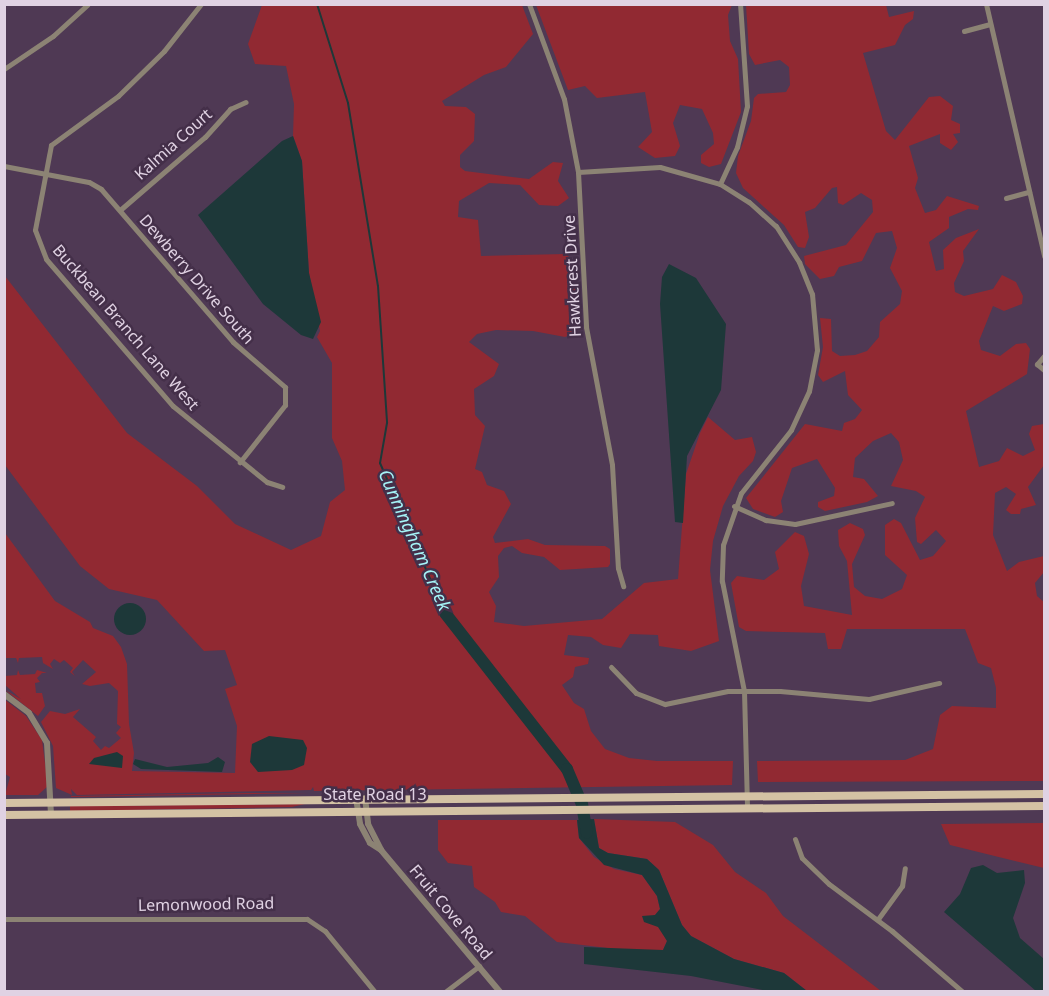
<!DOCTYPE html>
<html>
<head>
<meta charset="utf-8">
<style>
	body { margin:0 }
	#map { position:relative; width:1049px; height:996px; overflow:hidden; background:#4f3954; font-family:"Noto Sans",sans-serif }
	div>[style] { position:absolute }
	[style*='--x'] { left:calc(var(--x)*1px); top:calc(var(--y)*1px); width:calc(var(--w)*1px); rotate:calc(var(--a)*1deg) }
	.green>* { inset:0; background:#912932 }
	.water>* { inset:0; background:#1d3839 }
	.round { border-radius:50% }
	.stream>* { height:2px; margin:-1px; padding:0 1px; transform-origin:1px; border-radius:1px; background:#1d3839 }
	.river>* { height:12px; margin:-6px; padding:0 6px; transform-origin:6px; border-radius:6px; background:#1d3839 }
	.minor>* { height:5px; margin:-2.5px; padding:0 2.5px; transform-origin:2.5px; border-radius:2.5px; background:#8c8374 }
	.tertiary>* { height:6px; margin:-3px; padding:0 3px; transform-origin:3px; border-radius:3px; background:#8c8374 }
	.primary>* { height:8px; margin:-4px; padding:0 4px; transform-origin:4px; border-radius:4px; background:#d4c2a4 }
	span { translate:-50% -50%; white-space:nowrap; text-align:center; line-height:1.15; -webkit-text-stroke:5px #442f49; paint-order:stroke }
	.street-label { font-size:16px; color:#e0d2e3 }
	.water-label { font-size:18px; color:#a5f3f7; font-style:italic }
	.frame { position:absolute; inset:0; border:6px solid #e0d2e3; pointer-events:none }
</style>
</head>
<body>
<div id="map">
	<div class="green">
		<div style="clip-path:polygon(262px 5px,522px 5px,533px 34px,506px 67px,484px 75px,442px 101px,445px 106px,466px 107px,475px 114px,474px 141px,460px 155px,460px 167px,465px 171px,529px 179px,553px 162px,563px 163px,558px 181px,569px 198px,558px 206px,539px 205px,520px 185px,489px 183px,459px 201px,458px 217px,478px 220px,481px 256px,566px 254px,571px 259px,579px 316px,576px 332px,565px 337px,533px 331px,496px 330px,477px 334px,469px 342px,499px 364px,494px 376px,474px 389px,475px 415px,485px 426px,475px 469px,482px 472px,487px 485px,504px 491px,511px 504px,493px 537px,495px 543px,528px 539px,545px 545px,605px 546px,610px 549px,610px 564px,608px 567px,560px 570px,544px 557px,522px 553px,512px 546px,504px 548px,498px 556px,499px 577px,489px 592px,496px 606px,494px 622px,524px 626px,602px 619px,644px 583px,678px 579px,686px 474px,700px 433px,708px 417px,735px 440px,752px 437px,756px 452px,753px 461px,739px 476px,723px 506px,713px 541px,710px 570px,719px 641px,691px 651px,659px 646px,658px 635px,630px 634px,621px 648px,603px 645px,591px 637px,568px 635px,564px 655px,589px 658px,588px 664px,575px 667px,573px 677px,562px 685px,574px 703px,584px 709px,591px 731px,605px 749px,629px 758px,657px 761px,733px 761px,732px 785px,314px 791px,313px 787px,311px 790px,77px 795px,71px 789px,72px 795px,56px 788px,53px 746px,41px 722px,50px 711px,65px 714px,80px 709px,73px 717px,96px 737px,93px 741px,101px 750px,105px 746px,109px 748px,121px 738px,116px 733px,121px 727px,117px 724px,118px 691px,109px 683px,90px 686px,82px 684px,96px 672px,83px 660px,72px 672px,75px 676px,70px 672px,73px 668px,64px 660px,60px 663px,54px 659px,50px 664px,53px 669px,43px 663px,42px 657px,19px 658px,18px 663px,16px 658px,5px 658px,5px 533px,55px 601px,90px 622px,93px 628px,113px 636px,121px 647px,127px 664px,129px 724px,134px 753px,132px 771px,235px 773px,237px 726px,225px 689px,237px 685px,225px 650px,204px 651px,157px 600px,109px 589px,80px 566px,5px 465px,5px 276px,127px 433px,197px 486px,235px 524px,291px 550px,321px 536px,330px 502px,345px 490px,342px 461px,332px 438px,332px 363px,317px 337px,320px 331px,309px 273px,302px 161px,293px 136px,294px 104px,286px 66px,255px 64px,248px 44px)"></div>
		<div style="clip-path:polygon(536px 5px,732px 5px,728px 15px,730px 41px,738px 59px,741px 112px,721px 164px,709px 167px,701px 163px,701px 155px,714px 144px,713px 133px,702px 109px,680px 105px,673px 123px,680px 146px,675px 156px,655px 158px,638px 147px,652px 132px,645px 92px,597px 98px,585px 86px,568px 90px)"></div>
		<div style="clip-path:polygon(746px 5px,886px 5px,889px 17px,914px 11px,913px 19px,905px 25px,895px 45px,863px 53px,886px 131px,895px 140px,929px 97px,940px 96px,953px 106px,951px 120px,960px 124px,960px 133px,953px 134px,958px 142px,951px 150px,940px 143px,940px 134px,909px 146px,918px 178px,915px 188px,925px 213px,936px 210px,947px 196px,979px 206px,978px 210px,968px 209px,949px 217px,949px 228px,929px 242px,936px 271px,944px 269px,943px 250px,956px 238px,979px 229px,963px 251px,964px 261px,954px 283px,955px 292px,964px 296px,993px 289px,1002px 275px,1016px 282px,1023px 296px,1022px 304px,1004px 311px,993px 306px,979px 341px,981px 350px,1000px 356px,1016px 344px,1026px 343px,1030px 349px,1027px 374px,966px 411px,979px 467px,999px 461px,1007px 448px,1023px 456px,1035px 450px,1029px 434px,1032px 426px,1044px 424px,1044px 465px,1028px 487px,1036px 505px,1021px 509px,1020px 514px,1011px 514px,1006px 510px,1016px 494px,1006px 487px,995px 493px,993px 535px,1007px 571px,1019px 562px,1044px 556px,1044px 552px,1044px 572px,1035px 583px,1037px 596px,1044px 602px,1044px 781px,758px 782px,757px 761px,905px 760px,933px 749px,940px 715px,952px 706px,996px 708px,996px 688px,991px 668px,978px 663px,965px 629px,847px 629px,841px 649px,828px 649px,825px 633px,746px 631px,739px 627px,731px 583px,737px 576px,764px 580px,779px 569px,775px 552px,795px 532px,804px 536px,809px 554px,801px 586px,804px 606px,852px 615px,847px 561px,839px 546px,838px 530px,850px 523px,863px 529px,865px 535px,852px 564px,854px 587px,865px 596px,882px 599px,902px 589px,907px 575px,885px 555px,885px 525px,894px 519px,901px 523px,920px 560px,933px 556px,946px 541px,936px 530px,921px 544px,917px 542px,915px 518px,925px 497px,916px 491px,891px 486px,903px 460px,899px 442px,891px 433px,873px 441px,855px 458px,853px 477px,864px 479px,878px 496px,867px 502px,825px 511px,818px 507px,818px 502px,834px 496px,835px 488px,817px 459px,792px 468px,781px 501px,783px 512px,775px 517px,753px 509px,746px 498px,805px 424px,842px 431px,844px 423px,855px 419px,862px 410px,848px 395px,845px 371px,823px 382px,818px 375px,823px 347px,820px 318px,831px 319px,832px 351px,840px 356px,855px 355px,867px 351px,879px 337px,880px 322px,900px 304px,902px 291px,890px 268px,897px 248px,892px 231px,876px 233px,862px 261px,839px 267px,834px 276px,820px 279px,805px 264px,804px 256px,846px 245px,873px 212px,872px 200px,861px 193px,843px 205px,838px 203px,837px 187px,832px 188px,815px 208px,805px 212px,809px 237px,805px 248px,798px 247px,784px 225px,743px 188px,736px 173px,738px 156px,751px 121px,754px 98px,758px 94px,786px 92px,790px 85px,789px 67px,780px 60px,755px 65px,749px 54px)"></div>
		<div style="clip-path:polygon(18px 670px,20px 675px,35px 674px,37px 670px,47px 673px,42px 673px,37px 678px,40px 682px,35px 683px,36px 693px,42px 693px,45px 706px,38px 716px,5px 690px,21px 699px,5px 685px,5px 676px,17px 675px)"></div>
		<div style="clip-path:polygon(4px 699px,26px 716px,42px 740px,48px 786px,38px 795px,5px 795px,10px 777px,5px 774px)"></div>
		<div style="clip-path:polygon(250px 793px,309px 793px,71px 797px,71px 796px)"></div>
		<div style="clip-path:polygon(305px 804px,292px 807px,70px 811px,70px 806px)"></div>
		<div style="clip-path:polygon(594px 819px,675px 822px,713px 845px,735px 872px,766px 893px,783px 916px,881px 991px,807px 991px,784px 973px,734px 959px,691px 936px,682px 925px,659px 870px,647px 859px,608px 853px,599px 848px)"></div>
		<div style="clip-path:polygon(438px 820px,577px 820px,579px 838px,594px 857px,614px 869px,642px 875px,657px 896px,660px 909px,655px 915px,667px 941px,663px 950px,633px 951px,557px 942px,525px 916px,501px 912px,495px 902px,474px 887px,472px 866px,448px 863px,438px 850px)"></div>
		<div style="clip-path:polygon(1044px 823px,1044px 868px,950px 845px,941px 824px)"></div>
	</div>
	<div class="water">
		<div style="clip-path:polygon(293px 136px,302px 161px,309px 273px,321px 322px,313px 339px,301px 335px,263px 304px,198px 215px,282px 141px)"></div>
		<div style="clip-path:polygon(669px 264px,696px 278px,726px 324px,721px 390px,687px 456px,683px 523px,675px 522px,660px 304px,662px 277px)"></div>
		<div class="round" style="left:114px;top:603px;width:32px;height:32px"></div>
		<div style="clip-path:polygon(269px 736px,303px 740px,307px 748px,304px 765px,292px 770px,258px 772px,250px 762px,252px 744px)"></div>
		<div style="clip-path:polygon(117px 752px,123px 756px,122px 768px,89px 764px,94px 758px)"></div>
		<div style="clip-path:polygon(218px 757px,225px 762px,222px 772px,141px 769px,133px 764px,135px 759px,167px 767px,208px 763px)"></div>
		<div style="clip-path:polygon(594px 819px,599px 848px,608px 853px,647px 859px,659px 870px,682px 925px,691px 936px,734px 959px,784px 973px,807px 991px,768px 991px,691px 976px,584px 964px,584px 947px,663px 950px,667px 941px,658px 927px,644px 922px,642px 916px,655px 915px,660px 909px,657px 896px,642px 875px,604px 865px,579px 838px,577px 820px)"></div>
		<div style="clip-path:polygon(983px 865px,997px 873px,1024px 870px,1025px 883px,1013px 918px,1020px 938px,1044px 959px,1044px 991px,1036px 991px,944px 912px,960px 894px,971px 868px)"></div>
	</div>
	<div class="stream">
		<div style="--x:317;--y:4;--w:104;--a:72.6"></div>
		<div style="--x:348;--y:103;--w:185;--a:80.7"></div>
		<div style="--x:378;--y:286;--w:137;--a:86.2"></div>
		<div style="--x:387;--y:423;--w:41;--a:99.9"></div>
		<div style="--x:380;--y:463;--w:163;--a:66.6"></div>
	</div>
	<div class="river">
		<div style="--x:445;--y:613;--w:198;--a:52"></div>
		<div style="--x:567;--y:769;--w:39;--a:67"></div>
		<div style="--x:582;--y:805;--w:28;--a:80"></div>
	</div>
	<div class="minor">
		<div style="--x:201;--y:4;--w:60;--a:128.2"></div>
		<div style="--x:164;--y:51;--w:64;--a:135.6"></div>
		<div style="--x:118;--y:96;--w:83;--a:143.8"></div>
		<div style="--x:51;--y:145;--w:86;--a:100.7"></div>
		<div style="--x:35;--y:230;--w:31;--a:69"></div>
		<div style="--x:46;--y:259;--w:194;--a:49.2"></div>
		<div style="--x:173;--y:406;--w:121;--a:39"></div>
		<div style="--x:267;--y:482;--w:16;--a:18"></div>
		<div style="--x:529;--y:4;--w:101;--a:69.8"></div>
		<div style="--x:564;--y:99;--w:74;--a:79.1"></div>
		<div style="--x:578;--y:172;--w:155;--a:87"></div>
		<div style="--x:586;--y:327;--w:140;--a:79.3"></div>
		<div style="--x:612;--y:465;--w:103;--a:86.7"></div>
		<div style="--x:618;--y:568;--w:19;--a:74"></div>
		<div style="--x:986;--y:4;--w:259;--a:77"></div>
		<div style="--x:964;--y:31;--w:27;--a:-15"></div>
		<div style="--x:4;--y:69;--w:59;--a:-34"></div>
		<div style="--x:53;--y:36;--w:47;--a:-42.4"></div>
		<div style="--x:4;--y:166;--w:86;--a:10.7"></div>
		<div style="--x:89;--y:182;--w:14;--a:30"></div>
		<div style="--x:101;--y:189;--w:202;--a:49.2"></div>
		<div style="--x:233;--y:342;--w:69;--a:40.9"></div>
		<div style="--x:285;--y:387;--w:18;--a:90"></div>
		<div style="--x:285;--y:405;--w:73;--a:128.3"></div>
		<div style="--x:578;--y:172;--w:82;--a:-3.5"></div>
		<div style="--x:660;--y:167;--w:62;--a:15.8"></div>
		<div style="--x:720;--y:184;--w:34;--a:32"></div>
		<div style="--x:749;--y:202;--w:36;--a:42"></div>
		<div style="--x:776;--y:226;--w:43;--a:57.4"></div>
		<div style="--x:799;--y:262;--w:35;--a:68"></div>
		<div style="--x:812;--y:294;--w:56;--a:84.9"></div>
		<div style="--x:817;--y:350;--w:42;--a:101"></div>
		<div style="--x:809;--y:391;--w:43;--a:114.8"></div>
		<div style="--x:791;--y:430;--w:80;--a:128.4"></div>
		<div style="--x:741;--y:493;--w:55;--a:109.1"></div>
		<div style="--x:723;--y:545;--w:36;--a:92"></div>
		<div style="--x:722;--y:581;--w:112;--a:78.7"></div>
		<div style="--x:744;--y:691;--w:117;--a:88.5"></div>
		<div style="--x:720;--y:184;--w:41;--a:-65.3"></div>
		<div style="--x:737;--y:147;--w:42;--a:-76.3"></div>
		<div style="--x:747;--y:106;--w:102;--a:-93.9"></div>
		<div style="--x:1006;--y:198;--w:24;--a:-15"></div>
		<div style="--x:120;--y:210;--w:112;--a:-40.7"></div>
		<div style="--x:205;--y:137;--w:38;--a:-48"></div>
		<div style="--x:230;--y:109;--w:17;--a:-24"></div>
		<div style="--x:1044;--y:356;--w:11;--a:131"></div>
		<div style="--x:1037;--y:364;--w:9;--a:41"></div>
		<div style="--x:734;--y:506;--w:35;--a:24"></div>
		<div style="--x:766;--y:520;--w:29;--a:8"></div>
		<div style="--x:795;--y:524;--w:99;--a:-12.2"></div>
		<div style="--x:611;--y:667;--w:36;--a:46"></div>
		<div style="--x:636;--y:693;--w:31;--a:21"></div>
		<div style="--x:665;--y:704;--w:64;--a:-11.7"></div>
		<div style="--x:728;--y:691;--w:52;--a:0"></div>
		<div style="--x:780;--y:691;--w:89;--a:5.1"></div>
		<div style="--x:869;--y:699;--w:72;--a:-12.9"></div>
		<div style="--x:795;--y:839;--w:20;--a:70"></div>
		<div style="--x:802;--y:858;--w:37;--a:44"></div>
		<div style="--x:829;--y:884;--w:79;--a:36.7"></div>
		<div style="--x:892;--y:931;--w:94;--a:40.7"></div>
		<div style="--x:4;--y:919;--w:303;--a:0"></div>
		<div style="--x:307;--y:919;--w:22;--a:34"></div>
		<div style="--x:325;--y:931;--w:79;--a:50.7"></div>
		<div style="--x:878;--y:919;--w:41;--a:-54"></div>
		<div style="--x:902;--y:886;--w:18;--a:-81"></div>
		<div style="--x:445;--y:992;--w:43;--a:-37.4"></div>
	</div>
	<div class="tertiary">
		<div style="--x:4;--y:694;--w:31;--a:37"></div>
		<div style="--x:29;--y:713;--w:35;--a:59"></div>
		<div style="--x:47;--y:743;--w:71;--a:86.8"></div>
		<div style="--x:356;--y:798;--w:26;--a:81"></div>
		<div style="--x:360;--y:824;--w:21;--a:62"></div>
		<div style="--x:370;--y:843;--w:13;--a:32"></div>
		<div style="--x:381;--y:850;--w:185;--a:50"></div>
		<div style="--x:365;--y:798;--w:26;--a:83"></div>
		<div style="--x:368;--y:824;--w:29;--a:63"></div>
	</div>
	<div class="primary">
		<div style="--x:4;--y:803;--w:1040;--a:-0.5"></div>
		<div style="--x:4;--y:815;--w:1040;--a:-0.5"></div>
	</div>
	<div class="street-label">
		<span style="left:173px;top:144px;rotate:-42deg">Kalmia Court</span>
		<span style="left:572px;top:276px;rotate:-93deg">Hawkcrest Drive</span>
		<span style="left:197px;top:279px;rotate:49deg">Dewberry Drive South</span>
		<span style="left:126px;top:327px;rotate:49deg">Buckbean Branch Lane West</span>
		<span style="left:375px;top:794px">State Road 13</span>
		<span style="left:206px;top:904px;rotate:-1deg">Lemonwood Road</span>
		<span style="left:451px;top:912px;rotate:50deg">Fruit Cove Road</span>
	</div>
	<div class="water-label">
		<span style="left:415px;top:540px;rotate:66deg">Cunningham Creek</span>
	</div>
	<div class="frame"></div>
</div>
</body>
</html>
